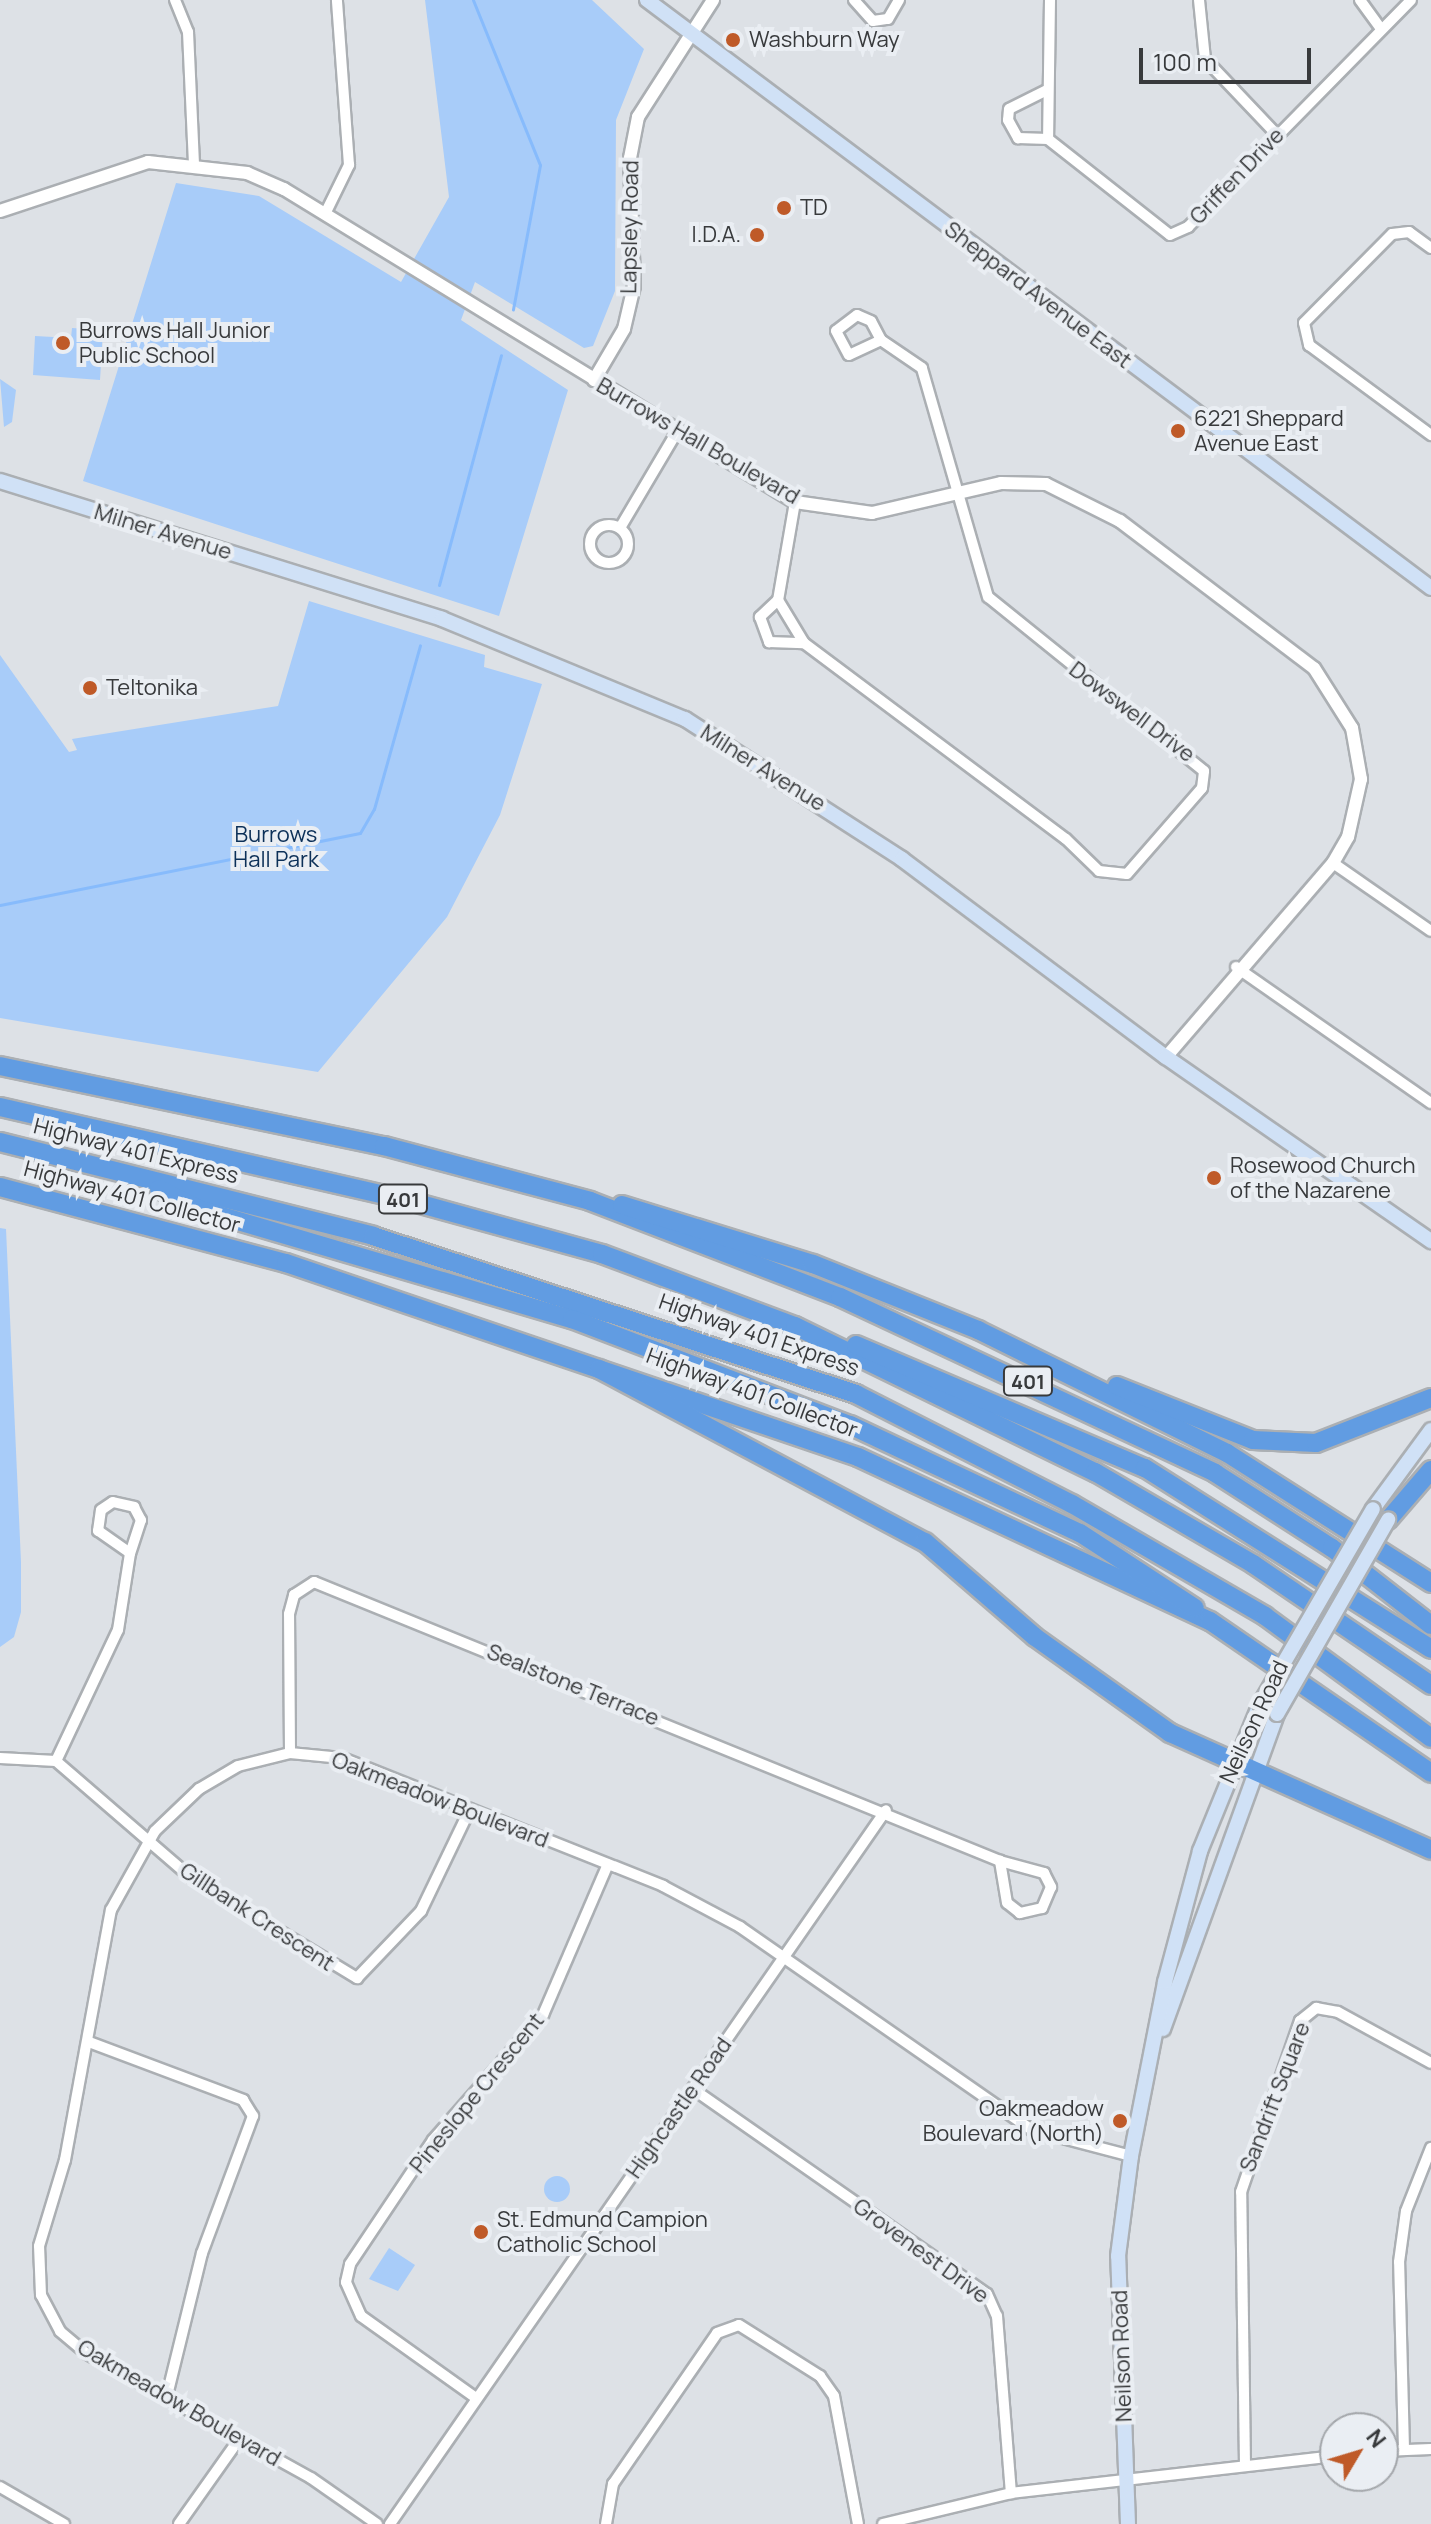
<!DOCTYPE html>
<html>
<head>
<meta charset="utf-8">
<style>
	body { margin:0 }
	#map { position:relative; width:1431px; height:2524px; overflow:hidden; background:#dde1e6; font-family:Manrope,sans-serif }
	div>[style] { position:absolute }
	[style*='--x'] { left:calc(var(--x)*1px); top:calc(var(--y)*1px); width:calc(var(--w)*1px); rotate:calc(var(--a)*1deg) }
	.green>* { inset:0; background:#a8ccf9 }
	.round { border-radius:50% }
	.stream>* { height:3px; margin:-1.5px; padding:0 1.5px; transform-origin:1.5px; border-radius:1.5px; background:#87bbfc }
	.roads { filter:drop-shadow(2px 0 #abafb3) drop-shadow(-2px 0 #abafb3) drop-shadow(0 2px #abafb3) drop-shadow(0 -2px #abafb3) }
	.minor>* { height:10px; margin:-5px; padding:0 5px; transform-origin:5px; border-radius:5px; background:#fff }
	.minor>.ring { margin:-5px; padding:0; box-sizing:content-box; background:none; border:10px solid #fff; border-radius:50% }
	.tertiary>* { height:12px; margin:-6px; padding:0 6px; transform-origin:6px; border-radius:6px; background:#fff }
	.secondary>* { height:14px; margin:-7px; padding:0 7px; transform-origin:7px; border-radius:7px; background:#d0e1f6 }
	.motorway>* { height:18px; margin:-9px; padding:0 9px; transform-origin:9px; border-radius:9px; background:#619ce2 }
	.bridges { filter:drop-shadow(2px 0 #abafb3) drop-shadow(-2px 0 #abafb3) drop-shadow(0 2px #abafb3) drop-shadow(0 -2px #abafb3) }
	.secondary-bridge>* { height:14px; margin:-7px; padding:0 7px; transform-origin:7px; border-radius:7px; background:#d0e1f6 }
	.dots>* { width:22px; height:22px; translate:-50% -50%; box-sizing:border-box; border:4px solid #eaeef3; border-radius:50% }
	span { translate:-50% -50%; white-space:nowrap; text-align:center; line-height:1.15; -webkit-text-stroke:8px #eaeef3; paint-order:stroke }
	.shield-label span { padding:2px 6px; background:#eaeef3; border:2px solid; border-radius:6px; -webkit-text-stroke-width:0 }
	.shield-label { font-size:20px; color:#383a3c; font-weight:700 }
	.poi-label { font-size:22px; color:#383a3c }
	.left { translate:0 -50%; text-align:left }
	.right { translate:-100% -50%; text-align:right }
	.street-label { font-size:22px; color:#383a3c }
	.park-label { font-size:22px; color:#0c3058 }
	.north { position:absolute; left:1319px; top:2412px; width:80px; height:80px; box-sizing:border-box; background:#eaeef3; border:2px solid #a3a6aa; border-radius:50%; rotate:52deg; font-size:22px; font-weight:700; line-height:32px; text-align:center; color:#383a3c }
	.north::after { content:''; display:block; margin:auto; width:28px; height:36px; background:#bf5a28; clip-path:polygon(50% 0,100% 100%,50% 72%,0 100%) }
	.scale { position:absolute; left:1139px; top:48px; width:172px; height:36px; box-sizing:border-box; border:4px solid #383a3c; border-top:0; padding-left:10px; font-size:24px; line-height:28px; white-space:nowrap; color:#383a3c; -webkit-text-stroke:6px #eaeef3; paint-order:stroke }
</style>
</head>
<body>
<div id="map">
	<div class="green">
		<div style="clip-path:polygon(425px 0,592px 0,644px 49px,616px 120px,615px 291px,593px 346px,584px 348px,475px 282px,461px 320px,568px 390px,499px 616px,83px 481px,176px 183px,259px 196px,401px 282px,449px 197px)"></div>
		<div style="clip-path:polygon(72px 328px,103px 330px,100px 380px,33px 375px,35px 336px,71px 338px)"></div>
		<div style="clip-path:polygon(0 379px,16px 390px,12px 422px,4px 427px)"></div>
		<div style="clip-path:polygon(309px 601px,485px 655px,484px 667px,542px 684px,500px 815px,447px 917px,318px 1072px,0 1018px,0 655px,69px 752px,77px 750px,72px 739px,278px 706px)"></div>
		<div style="clip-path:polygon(0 1228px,6px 1229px,21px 1562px,21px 1612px,14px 1637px,0 1647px)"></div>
		<div class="round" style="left:544px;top:2176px;width:26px;height:26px"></div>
		<div style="clip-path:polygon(389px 2248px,415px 2265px,398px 2291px,369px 2279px)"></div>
	</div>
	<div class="stream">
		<div style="--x:473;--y:0;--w:178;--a:67.9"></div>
		<div style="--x:540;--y:165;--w:147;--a:100.6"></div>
		<div style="--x:439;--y:585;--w:238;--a:-74.9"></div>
		<div style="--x:0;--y:905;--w:367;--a:-11.3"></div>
		<div style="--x:360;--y:833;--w:28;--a:-60"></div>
		<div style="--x:374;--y:809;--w:170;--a:-74.3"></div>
	</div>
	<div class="roads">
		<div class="minor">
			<div style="--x:175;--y:0;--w:35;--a:68"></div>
			<div style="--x:188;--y:32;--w:131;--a:87.4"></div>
			<div style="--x:854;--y:0;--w:28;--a:48"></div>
			<div style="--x:873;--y:21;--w:15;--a:-8"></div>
			<div style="--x:888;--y:19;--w:22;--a:-60"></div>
			<div style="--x:1050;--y:0;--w:139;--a:90.8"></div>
			<div style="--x:1048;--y:139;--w:155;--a:38.2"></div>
			<div style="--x:1170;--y:235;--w:20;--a:-24"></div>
			<div style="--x:1188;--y:227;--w:318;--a:-45.5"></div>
			<div style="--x:1199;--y:0;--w:59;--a:84.2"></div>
			<div style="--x:1205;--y:59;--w:105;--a:46.5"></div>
			<div style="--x:1360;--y:0;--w:36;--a:54"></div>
			<div style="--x:1047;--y:90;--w:42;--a:153.4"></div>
			<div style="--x:1009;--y:109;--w:11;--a:95"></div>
			<div style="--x:1008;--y:120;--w:21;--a:61"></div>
			<div style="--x:1018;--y:138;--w:30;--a:2"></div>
			<div style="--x:325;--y:214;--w:55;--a:-63.9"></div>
			<div style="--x:349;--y:165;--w:165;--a:-94.2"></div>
			<div style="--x:1431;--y:248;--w:27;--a:-144"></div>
			<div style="--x:1409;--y:232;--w:17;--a:173"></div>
			<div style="--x:1392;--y:234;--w:125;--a:134.7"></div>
			<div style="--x:1304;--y:323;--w:23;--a:77"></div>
			<div style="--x:1309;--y:345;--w:152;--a:36.4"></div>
			<div style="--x:795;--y:502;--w:99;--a:99.8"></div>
			<div style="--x:778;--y:600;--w:50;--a:58.8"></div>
			<div style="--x:804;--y:643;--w:327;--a:36.8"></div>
			<div style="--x:1066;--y:839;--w:46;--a:44.1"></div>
			<div style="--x:1099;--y:871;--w:28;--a:6"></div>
			<div style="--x:1127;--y:874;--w:114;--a:-48.9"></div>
			<div style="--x:1202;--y:788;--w:17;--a:-83"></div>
			<div style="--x:1204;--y:771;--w:277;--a:-141.1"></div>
			<div style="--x:988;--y:597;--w:238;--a:-106.1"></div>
			<div style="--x:922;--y:368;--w:50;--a:-145.7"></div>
			<div style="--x:881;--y:340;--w:21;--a:-118"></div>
			<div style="--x:871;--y:321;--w:15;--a:-157"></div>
			<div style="--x:857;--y:315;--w:26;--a:143"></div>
			<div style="--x:836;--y:331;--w:27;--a:62"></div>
			<div style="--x:849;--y:355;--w:35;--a:-25"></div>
			<div class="ring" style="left:590px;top:525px;width:28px;height:28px"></div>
			<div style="--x:620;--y:528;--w:114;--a:-59.4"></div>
			<div style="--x:778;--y:600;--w:25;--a:137"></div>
			<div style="--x:760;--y:617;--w:27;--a:70"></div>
			<div style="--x:769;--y:642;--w:35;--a:2"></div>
			<div style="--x:1333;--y:863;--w:119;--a:34.8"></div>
			<div style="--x:1236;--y:967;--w:238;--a:34.9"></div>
			<div style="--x:113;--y:1502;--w:22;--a:13"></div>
			<div style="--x:134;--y:1507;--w:15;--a:62"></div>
			<div style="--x:141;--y:1520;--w:35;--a:108"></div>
			<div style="--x:130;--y:1553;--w:39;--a:-145"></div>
			<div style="--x:98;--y:1531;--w:21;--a:-82"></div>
			<div style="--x:101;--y:1510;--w:14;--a:-34"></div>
			<div style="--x:290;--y:1753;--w:139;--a:-90.4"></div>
			<div style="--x:289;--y:1614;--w:20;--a:-75"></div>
			<div style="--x:294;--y:1595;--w:24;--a:-33"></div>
			<div style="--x:314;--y:1582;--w:741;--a:22.13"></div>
			<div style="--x:0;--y:1758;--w:56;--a:3.1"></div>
			<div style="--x:56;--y:1761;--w:176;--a:40.8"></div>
			<div style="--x:189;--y:1876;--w:197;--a:31.3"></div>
			<div style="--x:357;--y:1978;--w:93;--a:-46.3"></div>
			<div style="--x:421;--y:1911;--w:113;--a:-64.3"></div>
			<div style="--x:56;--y:1761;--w:145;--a:-64.7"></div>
			<div style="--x:118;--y:1630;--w:78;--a:-81.1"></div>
			<div style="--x:1000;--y:1861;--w:46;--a:15.3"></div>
			<div style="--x:1044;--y:1873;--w:16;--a:63"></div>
			<div style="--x:1051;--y:1887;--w:23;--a:113"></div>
			<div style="--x:1042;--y:1908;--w:23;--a:167"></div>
			<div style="--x:1020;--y:1913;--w:16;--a:-142"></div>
			<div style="--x:1007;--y:1903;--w:43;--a:-99.5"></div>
			<div style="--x:89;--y:2042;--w:165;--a:20.6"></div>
			<div style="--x:243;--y:2100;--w:19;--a:58"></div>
			<div style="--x:253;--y:2116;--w:146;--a:110.4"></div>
			<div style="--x:202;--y:2253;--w:147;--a:103.8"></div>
			<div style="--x:693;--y:2089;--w:358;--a:34.9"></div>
			<div style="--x:987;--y:2294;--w:24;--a:66"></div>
			<div style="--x:997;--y:2316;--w:178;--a:85.5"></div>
			<div style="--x:476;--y:2398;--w:141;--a:-144.5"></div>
			<div style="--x:361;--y:2316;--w:37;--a:-114"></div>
			<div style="--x:346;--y:2282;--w:18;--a:-77"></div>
			<div style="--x:350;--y:2264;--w:149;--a:-56.2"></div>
			<div style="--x:433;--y:2140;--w:167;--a:-48.7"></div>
			<div style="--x:543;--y:2015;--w:164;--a:-66.7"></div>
			<div style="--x:1404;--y:2449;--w:187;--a:-91.5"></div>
			<div style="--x:1399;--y:2262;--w:51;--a:-82.2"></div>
			<div style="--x:1406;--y:2211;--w:68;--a:-68.4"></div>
			<div style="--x:1383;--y:2451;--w:48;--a:-2.4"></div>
			<div style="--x:1245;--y:2465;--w:273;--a:-90.8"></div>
			<div style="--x:1241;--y:2192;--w:181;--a:-71"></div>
			<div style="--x:1300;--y:2021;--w:21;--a:-39"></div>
			<div style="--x:1316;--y:2008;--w:22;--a:10"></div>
			<div style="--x:1338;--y:2012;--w:106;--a:28.7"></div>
			<div style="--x:0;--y:2487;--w:74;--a:30"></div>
			<div style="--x:179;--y:2524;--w:105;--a:-54.7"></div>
			<div style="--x:377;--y:2524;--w:80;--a:-145.1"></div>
			<div style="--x:311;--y:2478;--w:256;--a:-151"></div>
			<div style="--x:87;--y:2354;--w:35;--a:-140"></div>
			<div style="--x:60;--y:2331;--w:41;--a:-117.8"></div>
			<div style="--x:41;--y:2295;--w:49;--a:-92.3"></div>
			<div style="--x:39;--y:2246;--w:90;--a:-73.2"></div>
			<div style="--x:65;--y:2160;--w:254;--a:-79.6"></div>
			<div style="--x:111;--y:1910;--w:90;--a:-60.9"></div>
			<div style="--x:155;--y:1831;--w:61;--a:-43.7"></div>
			<div style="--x:199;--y:1789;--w:45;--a:-30.5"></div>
			<div style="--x:238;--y:1766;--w:54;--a:-14"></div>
			<div style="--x:290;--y:1753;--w:52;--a:5.5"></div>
			<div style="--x:342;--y:1758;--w:346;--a:21.7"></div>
			<div style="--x:663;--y:1886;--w:87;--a:28"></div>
			<div style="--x:740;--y:1927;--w:356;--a:34.8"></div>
			<div style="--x:1032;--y:2130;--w:102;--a:14.7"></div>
			<div style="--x:390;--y:2524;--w:869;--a:-55.21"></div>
			<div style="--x:606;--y:2524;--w:41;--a:-80.1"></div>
			<div style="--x:613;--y:2484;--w:183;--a:-55.4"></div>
			<div style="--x:717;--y:2333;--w:23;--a:-20"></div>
			<div style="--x:739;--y:2325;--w:96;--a:32.2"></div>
			<div style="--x:820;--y:2376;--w:24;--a:55"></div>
			<div style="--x:834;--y:2396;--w:130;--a:79.4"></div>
			<div style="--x:883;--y:2524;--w:132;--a:-13.6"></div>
			<div style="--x:1011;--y:2493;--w:326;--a:-6.5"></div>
		</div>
		<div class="tertiary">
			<div style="--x:0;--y:211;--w:156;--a:-18.3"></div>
			<div style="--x:148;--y:162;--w:100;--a:6.3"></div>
			<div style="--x:247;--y:173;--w:40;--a:23.4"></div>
			<div style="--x:284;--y:189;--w:599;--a:31.49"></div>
			<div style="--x:795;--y:502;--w:78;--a:8.1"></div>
			<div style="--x:872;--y:513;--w:132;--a:-13.1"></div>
			<div style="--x:1001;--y:483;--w:45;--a:1.3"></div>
			<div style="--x:1046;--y:484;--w:83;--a:26.6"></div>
			<div style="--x:1120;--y:521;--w:243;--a:37.2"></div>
			<div style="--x:1314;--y:668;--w:71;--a:57.7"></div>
			<div style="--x:1352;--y:728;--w:52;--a:80"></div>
			<div style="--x:1361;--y:779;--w:59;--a:102.6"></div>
			<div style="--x:1348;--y:837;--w:30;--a:120"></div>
			<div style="--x:1333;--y:863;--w:256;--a:130.7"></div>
			<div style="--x:594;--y:380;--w:59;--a:-59.5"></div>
			<div style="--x:624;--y:329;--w:44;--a:-76.9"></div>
			<div style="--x:634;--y:286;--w:128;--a:-91.8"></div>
			<div style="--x:630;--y:158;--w:42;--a:-79"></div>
			<div style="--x:638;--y:117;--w:139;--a:-57.3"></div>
		</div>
		<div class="secondary">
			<div style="--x:647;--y:0;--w:980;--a:36.87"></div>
			<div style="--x:0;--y:481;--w:463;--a:17.3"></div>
			<div style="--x:442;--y:619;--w:263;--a:22.4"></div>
			<div style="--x:685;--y:719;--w:258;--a:32.8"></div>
			<div style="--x:902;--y:859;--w:330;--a:36.9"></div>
			<div style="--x:1166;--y:1057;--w:323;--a:34.8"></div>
			<div style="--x:1373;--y:1509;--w:98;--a:-53.7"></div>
			<div style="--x:1163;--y:2029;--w:335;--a:-70.1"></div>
			<div style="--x:1128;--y:2524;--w:268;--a:-92.1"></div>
			<div style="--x:1118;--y:2256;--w:101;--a:-82.6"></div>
			<div style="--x:1131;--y:2156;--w:177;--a:-78.9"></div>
			<div style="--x:1165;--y:1982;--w:136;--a:-75"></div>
			<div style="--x:1200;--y:1851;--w:159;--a:-67.8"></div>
		</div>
		<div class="motorway">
			<div style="--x:0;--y:1066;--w:392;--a:11.8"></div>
			<div style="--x:384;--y:1146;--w:213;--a:14.9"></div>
			<div style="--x:590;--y:1201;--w:268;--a:21"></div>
			<div style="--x:840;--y:1297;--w:414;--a:25.1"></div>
			<div style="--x:1215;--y:1473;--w:139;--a:32.7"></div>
			<div style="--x:1332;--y:1548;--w:125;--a:37.9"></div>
			<div style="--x:0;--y:1107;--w:417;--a:12.9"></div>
			<div style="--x:406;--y:1200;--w:203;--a:15.4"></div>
			<div style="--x:602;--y:1254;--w:206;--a:20.5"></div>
			<div style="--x:795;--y:1326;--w:334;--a:26"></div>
			<div style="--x:1095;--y:1472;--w:183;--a:30.2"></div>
			<div style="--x:1253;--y:1564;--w:215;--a:34.2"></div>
			<div style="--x:0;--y:1142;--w:385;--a:14.1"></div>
			<div style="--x:373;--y:1236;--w:508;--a:18.11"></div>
			<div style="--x:856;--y:1394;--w:242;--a:27"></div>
			<div style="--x:1072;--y:1504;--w:223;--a:30.1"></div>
			<div style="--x:1265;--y:1616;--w:206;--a:36.3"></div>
			<div style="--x:0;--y:1187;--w:296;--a:14.9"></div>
			<div style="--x:286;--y:1263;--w:604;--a:18.73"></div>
			<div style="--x:858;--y:1457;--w:388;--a:25"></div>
			<div style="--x:1210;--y:1621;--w:268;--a:34.5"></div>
			<div style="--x:159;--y:1189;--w:47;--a:26.6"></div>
			<div style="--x:201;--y:1210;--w:387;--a:16.4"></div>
			<div style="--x:572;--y:1319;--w:298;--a:20.9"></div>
			<div style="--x:850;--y:1425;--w:254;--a:25.2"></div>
			<div style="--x:1080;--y:1533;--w:137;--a:33.1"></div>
			<div style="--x:622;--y:1205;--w:200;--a:17.2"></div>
			<div style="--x:813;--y:1264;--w:178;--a:21.8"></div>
			<div style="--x:978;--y:1330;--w:278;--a:26.3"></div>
			<div style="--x:1227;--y:1453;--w:242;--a:32.5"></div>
			<div style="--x:856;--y:1345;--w:314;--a:23.1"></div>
			<div style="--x:1145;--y:1468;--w:338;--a:32.3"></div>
			<div style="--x:599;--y:1369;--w:369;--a:28"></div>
			<div style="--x:925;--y:1542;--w:145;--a:40.8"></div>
			<div style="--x:1035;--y:1637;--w:166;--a:35.4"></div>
			<div style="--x:1170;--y:1733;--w:286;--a:24.1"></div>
			<div style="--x:1117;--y:1386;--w:146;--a:21.7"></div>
			<div style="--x:1253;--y:1440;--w:63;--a:2.7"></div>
			<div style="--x:1316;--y:1443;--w:123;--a:-21.4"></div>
			<div style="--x:1388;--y:1520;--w:66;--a:-49.3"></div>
		</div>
	</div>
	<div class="bridges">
		<div class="secondary-bridge">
			<div style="--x:1260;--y:1704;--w:225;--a:-59.9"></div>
			<div style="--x:1277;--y:1714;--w:224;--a:-60.2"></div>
		</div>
	</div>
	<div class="dots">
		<div style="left:733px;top:40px;background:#bf5a28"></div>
		<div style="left:784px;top:208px;background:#bf5a28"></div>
		<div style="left:757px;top:235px;background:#bf5a28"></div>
		<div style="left:63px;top:343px;background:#bf5a28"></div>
		<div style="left:1178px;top:431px;background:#bf5a28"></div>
		<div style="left:90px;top:688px;background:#bf5a28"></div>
		<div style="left:1214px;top:1178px;background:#bf5a28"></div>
		<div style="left:1120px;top:2121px;background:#bf5a28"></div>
		<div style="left:481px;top:2232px;background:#bf5a28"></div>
	</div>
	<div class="shield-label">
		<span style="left:403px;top:1199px">401</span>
		<span style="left:1028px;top:1381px">401</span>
	</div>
	<div class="poi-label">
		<span class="left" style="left:749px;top:40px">Washburn Way</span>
		<span class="left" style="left:800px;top:208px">TD</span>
		<span class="right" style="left:741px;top:235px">I.D.A.</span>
		<span class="left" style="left:79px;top:343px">Burrows Hall Junior<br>Public School</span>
		<span class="left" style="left:1194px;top:431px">6221 Sheppard<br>Avenue East</span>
		<span class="left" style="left:106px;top:688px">Teltonika</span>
		<span class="left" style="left:1230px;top:1178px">Rosewood Church<br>of the Nazarene</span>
		<span class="right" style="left:1104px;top:2121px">Oakmeadow<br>Boulevard (North)</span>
		<span class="left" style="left:497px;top:2232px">St. Edmund Campion<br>Catholic School</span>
	</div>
	<div class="street-label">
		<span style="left:1237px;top:176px;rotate:-46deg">Griffen Drive</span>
		<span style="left:630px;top:227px;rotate:-89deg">Lapsley Road</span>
		<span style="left:1038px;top:295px;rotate:37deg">Sheppard Avenue East</span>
		<span style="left:698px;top:441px;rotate:30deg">Burrows Hall Boulevard</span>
		<span style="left:163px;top:532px;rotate:17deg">Milner Avenue</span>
		<span style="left:1132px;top:712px;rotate:37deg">Dowswell Drive</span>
		<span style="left:763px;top:768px;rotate:32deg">Milner Avenue</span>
		<span style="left:136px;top:1151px;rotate:14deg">Highway 401 Express</span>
		<span style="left:132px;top:1197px;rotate:15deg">Highway 401 Collector</span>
		<span style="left:759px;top:1335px;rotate:19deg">Highway 401 Express</span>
		<span style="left:752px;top:1393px;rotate:20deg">Highway 401 Collector</span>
		<span style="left:573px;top:1685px;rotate:22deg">Sealstone Terrace</span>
		<span style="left:1254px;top:1722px;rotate:-65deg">Neilson Road</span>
		<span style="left:440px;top:1800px;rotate:21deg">Oakmeadow Boulevard</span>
		<span style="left:257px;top:1917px;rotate:33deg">Gillbank Crescent</span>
		<span style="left:477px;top:2093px;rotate:-51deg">Pineslope Crescent</span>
		<span style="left:1275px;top:2097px;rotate:-69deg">Sandrift Square</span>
		<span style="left:679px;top:2108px;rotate:-55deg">Highcastle Road</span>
		<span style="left:921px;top:2251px;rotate:36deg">Grovenest Drive</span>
		<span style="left:1122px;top:2356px;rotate:-92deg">Neilson Road</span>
		<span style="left:179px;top:2403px;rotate:30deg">Oakmeadow Boulevard</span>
	</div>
	<div class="park-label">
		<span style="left:276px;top:847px">Burrows<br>Hall Park</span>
	</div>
	<div class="north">N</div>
	<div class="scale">100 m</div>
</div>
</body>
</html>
